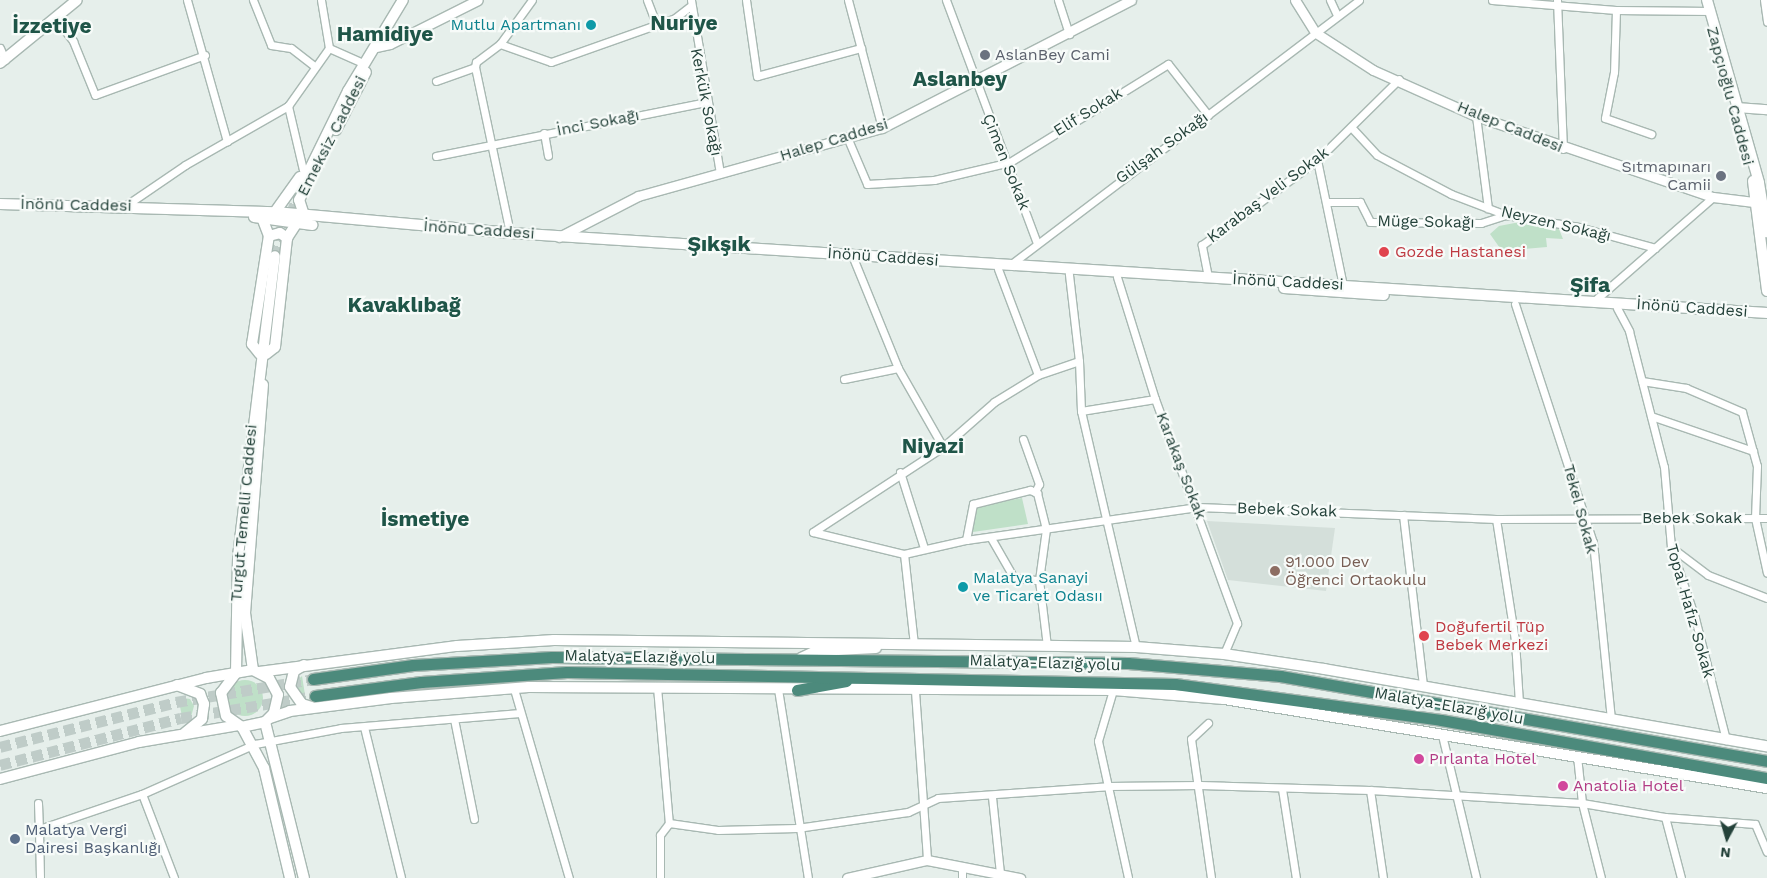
<!DOCTYPE html>
<html>
<head>
<meta charset="utf-8">
<style>
	body { margin:0 }
	#map { position:relative; width:1767px; height:878px; overflow:hidden; background:#e6efeb; font-family:"Work Sans",sans-serif }
	div>[style] { position:absolute }
	[style*='--x'] { left:calc(var(--x)*1px); top:calc(var(--y)*1px); width:calc(var(--w)*1px); rotate:calc(var(--a)*1deg) }
	.built>* { inset:0; background:#d4dfda }
	.green>* { inset:0; background:#bfe0c8 }
	.round { border-radius:50% }
	.secondary-tunnel>* { height:10px; margin-top:-5px; transform-origin:0; background:repeating-linear-gradient(90deg,#bfccc8 0 10px,transparent 0 15px) }
	.trunk-tunnel>* { height:11px; margin-top:-5.5px; transform-origin:0; background:repeating-linear-gradient(90deg,#bfccc8 0 11px,transparent 0 16.5px) }
	.roads { filter:drop-shadow(1px 0 #a8b8b2) drop-shadow(-1px 0 #a8b8b2) drop-shadow(0 1px #a8b8b2) drop-shadow(0 -1px #a8b8b2) }
	.minor>* { height:7px; margin:-3.5px; padding:0 3.5px; transform-origin:3.5px; border-radius:3.5px; background:#fff }
	.tertiary>* { height:9px; margin:-4.5px; padding:0 4.5px; transform-origin:4.5px; border-radius:4.5px; background:#fff }
	.secondary>* { height:10px; margin:-5px; padding:0 5px; transform-origin:5px; border-radius:5px; background:#fff }
	.trunk>* { height:11px; margin:-5.5px; padding:0 5.5px; transform-origin:5.5px; border-radius:5.5px; background:#4c8a7c }
	.dots>* { width:14px; height:14px; translate:-50% -50%; box-sizing:border-box; border:2px solid #f7fbf9; border-radius:50% }
	span { translate:-50% -50%; white-space:nowrap; text-align:center; line-height:1.15; -webkit-text-stroke:4.5px #f7fbf9; paint-order:stroke }
	.culture-label { font-size:16px; color:#0d838f }
	.right { translate:-100% -50%; text-align:right }
	.left { translate:0 -50%; text-align:left }
	.worship-label { font-size:16px; color:#5b616d }
	.street-label { font-size:16px; color:#24423a }
	.health-label { font-size:16px; color:#be3a42 }
	.education-label { font-size:16px; color:#785e54 }
	.hotel-label { font-size:16px; color:#b23c85 }
	.service-label { font-size:16px; color:#4e5e75 }
	.district-label { font-size:21px; color:#1f5548; font-weight:700 }
	.north { position:absolute; left:1702px; top:813px; width:50px; height:50px; -webkit-text-stroke:4px #f7fbf9; paint-order:stroke; rotate:186deg; font-size:14px; font-weight:700; line-height:20px; text-align:center; color:#24423a }
	.north::after { content:''; display:block; margin:auto; width:18px; height:22px; background:#24423a; clip-path:polygon(50% 0,100% 100%,50% 72%,0 100%) }
</style>
</head>
<body>
<div id="map">
	<div class="built">
		<div style="clip-path:polygon(1207px 521px,1335px 528px,1326px 591px,1228px 580px)"></div>
	</div>
	<div class="green">
		<div style="clip-path:polygon(1520px 222px,1559px 229px,1563px 239px,1546px 238px,1547px 247px,1502px 251px,1490px 234px,1499px 226px)"></div>
		<div style="clip-path:polygon(1022px 498px,1028px 524px,966px 533px,968px 508px)"></div>
		<div style="clip-path:polygon(302px 676px,306px 701px,294px 683px)"></div>
		<div class="round" style="left:227px;top:680px;width:36px;height:36px"></div>
		<div style="clip-path:polygon(178px 697px,190px 699px,194px 706px,191px 717px,183px 721px)"></div>
	</div>
	<div class="secondary-tunnel">
		<div style="--x:275;--y:256;--w:74;--a:-69.4"></div>
	</div>
	<div class="trunk-tunnel">
		<div style="--x:0;--y:747;--w:182;--a:-14.3"></div>
		<div style="--x:176;--y:702;--w:139;--a:-9.5"></div>
		<div style="--x:0;--y:765;--w:187;--a:-14.6"></div>
		<div style="--x:181;--y:718;--w:136;--a:-9.3"></div>
	</div>
	<div class="roads">
		<div class="minor">
			<div style="--x:187;--y:0;--w:147;--a:74.2"></div>
			<div style="--x:253;--y:0;--w:48;--a:68.2"></div>
			<div style="--x:271;--y:45;--w:20;--a:9"></div>
			<div style="--x:291;--y:48;--w:29;--a:38"></div>
			<div style="--x:321;--y:0;--w:49;--a:80.5"></div>
			<div style="--x:329;--y:48;--w:37;--a:24"></div>
			<div style="--x:647;--y:0;--w:26;--a:69"></div>
			<div style="--x:691;--y:0;--w:176;--a:80.5"></div>
			<div style="--x:746;--y:0;--w:77;--a:81.8"></div>
			<div style="--x:757;--y:76;--w:108;--a:-15.1"></div>
			<div style="--x:848;--y:0;--w:132;--a:75.1"></div>
			<div style="--x:946;--y:0;--w:259;--a:69.5"></div>
			<div style="--x:1058;--y:0;--w:36;--a:72"></div>
			<div style="--x:1330;--y:0;--w:17;--a:65"></div>
			<div style="--x:1492;--y:0;--w:124;--a:4.6"></div>
			<div style="--x:1616;--y:10;--w:94;--a:0.6"></div>
			<div style="--x:1557;--y:0;--w:149;--a:87.7"></div>
			<div style="--x:1764;--y:0;--w:22;--a:82"></div>
			<div style="--x:1616;--y:10;--w:62;--a:91.8"></div>
			<div style="--x:1614;--y:72;--w:47;--a:101.1"></div>
			<div style="--x:1605;--y:118;--w:49;--a:19.2"></div>
			<div style="--x:56;--y:19;--w:28;--a:52"></div>
			<div style="--x:73;--y:41;--w:58;--a:67.8"></div>
			<div style="--x:95;--y:95;--w:117;--a:-20"></div>
			<div style="--x:500;--y:44;--w:54;--a:19.4"></div>
			<div style="--x:551;--y:62;--w:132;--a:-19.5"></div>
			<div style="--x:675;--y:18;--w:18;--a:-38"></div>
			<div style="--x:0;--y:48;--w:13;--a:67"></div>
			<div style="--x:436;--y:81;--w:41;--a:-19.7"></div>
			<div style="--x:288;--y:106;--w:66;--a:76.8"></div>
			<div style="--x:1476;--y:116;--w:93;--a:82.6"></div>
			<div style="--x:1351;--y:127;--w:38;--a:47"></div>
			<div style="--x:1377;--y:155;--w:84;--a:27.8"></div>
			<div style="--x:1451;--y:194;--w:59;--a:20.9"></div>
			<div style="--x:1506;--y:215;--w:74;--a:9.3"></div>
			<div style="--x:1579;--y:227;--w:79;--a:15.4"></div>
			<div style="--x:544;--y:133;--w:23;--a:80"></div>
			<div style="--x:847;--y:137;--w:51;--a:66.9"></div>
			<div style="--x:867;--y:184;--w:67;--a:-3.4"></div>
			<div style="--x:934;--y:180;--w:78;--a:-13.3"></div>
			<div style="--x:1010;--y:162;--w:186;--a:-31.8"></div>
			<div style="--x:1168;--y:64;--w:65;--a:51.9"></div>
			<div style="--x:436;--y:156;--w:275;--a:-11.3"></div>
			<div style="--x:1317;--y:160;--w:128;--a:78.3"></div>
			<div style="--x:1327;--y:202;--w:33;--a:0"></div>
			<div style="--x:1360;--y:202;--w:22;--a:63"></div>
			<div style="--x:1370;--y:222;--w:111;--a:0.5"></div>
			<div style="--x:1481;--y:223;--w:26;--a:-18"></div>
			<div style="--x:125;--y:206;--w:73;--a:-34.3"></div>
			<div style="--x:185;--y:165;--w:119;--a:-29.8"></div>
			<div style="--x:288;--y:106;--w:71;--a:-54.7"></div>
			<div style="--x:510;--y:233;--w:170;--a:-101.9"></div>
			<div style="--x:475;--y:67;--w:5;--a:-79"></div>
			<div style="--x:476;--y:62;--w:30;--a:-37"></div>
			<div style="--x:500;--y:44;--w:54;--a:-54"></div>
			<div style="--x:1010;--y:265;--w:438;--a:-37.2"></div>
			<div style="--x:998;--y:269;--w:113;--a:69.3"></div>
			<div style="--x:1117;--y:277;--w:128;--a:72.7"></div>
			<div style="--x:1155;--y:399;--w:239;--a:69.9"></div>
			<div style="--x:1237;--y:623;--w:34;--a:113"></div>
			<div style="--x:1208;--y:277;--w:33;--a:-101"></div>
			<div style="--x:1202;--y:245;--w:143;--a:-36.5"></div>
			<div style="--x:1317;--y:160;--w:115;--a:-44.6"></div>
			<div style="--x:1593;--y:302;--w:159;--a:-41.2"></div>
			<div style="--x:1515;--y:304;--w:250;--a:71.9"></div>
			<div style="--x:1593;--y:542;--w:179;--a:84.2"></div>
			<div style="--x:1617;--y:308;--w:26;--a:62"></div>
			<div style="--x:1629;--y:331;--w:140;--a:75.6"></div>
			<div style="--x:1664;--y:467;--w:80;--a:85"></div>
			<div style="--x:1671;--y:547;--w:75;--a:71.3"></div>
			<div style="--x:1695;--y:618;--w:126;--a:75.7"></div>
			<div style="--x:1079;--y:361;--w:50;--a:87.7"></div>
			<div style="--x:1081;--y:411;--w:242;--a:76.9"></div>
			<div style="--x:844;--y:379;--w:55;--a:-11.5"></div>
			<div style="--x:898;--y:368;--w:117;--a:-112.2"></div>
			<div style="--x:1642;--y:381;--w:45;--a:9"></div>
			<div style="--x:1686;--y:388;--w:61;--a:23.2"></div>
			<div style="--x:1742;--y:412;--w:56;--a:74.5"></div>
			<div style="--x:1757;--y:466;--w:52;--a:92.2"></div>
			<div style="--x:1755;--y:518;--w:56;--a:77.7"></div>
			<div style="--x:1081;--y:411;--w:75;--a:-9.2"></div>
			<div style="--x:1651;--y:416;--w:108;--a:18.9"></div>
			<div style="--x:1023;--y:439;--w:48;--a:70.4"></div>
			<div style="--x:1039;--y:484;--w:9;--a:117"></div>
			<div style="--x:943;--y:447;--w:68;--a:-41.4"></div>
			<div style="--x:994;--y:402;--w:52;--a:-31.5"></div>
			<div style="--x:1038;--y:375;--w:43;--a:-18.9"></div>
			<div style="--x:1079;--y:361;--w:88;--a:-96.6"></div>
			<div style="--x:900;--y:472;--w:80;--a:72.5"></div>
			<div style="--x:1403;--y:515;--w:171;--a:83.3"></div>
			<div style="--x:1496;--y:519;--w:123;--a:81.1"></div>
			<div style="--x:1515;--y:641;--w:62;--a:86.3"></div>
			<div style="--x:813;--y:532;--w:94;--a:13.6"></div>
			<div style="--x:904;--y:554;--w:64;--a:-12.7"></div>
			<div style="--x:966;--y:540;--w:234;--a:-8.1"></div>
			<div style="--x:1198;--y:507;--w:298;--a:2.3"></div>
			<div style="--x:1496;--y:519;--w:271;--a:-0.2"></div>
			<div style="--x:813;--y:532;--w:155;--a:-33.2"></div>
			<div style="--x:943;--y:447;--w:91;--a:-119.7"></div>
			<div style="--x:991;--y:538;--w:46;--a:60.1"></div>
			<div style="--x:1014;--y:578;--w:25;--a:5"></div>
			<div style="--x:1039;--y:580;--w:66;--a:83.1"></div>
			<div style="--x:966;--y:540;--w:37;--a:-79"></div>
			<div style="--x:973;--y:504;--w:59;--a:-13.8"></div>
			<div style="--x:1030;--y:490;--w:8;--a:23"></div>
			<div style="--x:1037;--y:493;--w:37;--a:76"></div>
			<div style="--x:1046;--y:529;--w:51;--a:97.8"></div>
			<div style="--x:1671;--y:547;--w:46;--a:37.1"></div>
			<div style="--x:1708;--y:575;--w:63;--a:21.3"></div>
			<div style="--x:904;--y:554;--w:91;--a:83.7"></div>
			<div style="--x:657;--y:687;--w:137;--a:85"></div>
			<div style="--x:514;--y:689;--w:197;--a:73.8"></div>
			<div style="--x:778;--y:689;--w:191;--a:81"></div>
			<div style="--x:1113;--y:690;--w:53;--a:106.4"></div>
			<div style="--x:1098;--y:741;--w:140;--a:77.6"></div>
			<div style="--x:915;--y:691;--w:169;--a:85.9"></div>
			<div style="--x:454;--y:719;--w:102;--a:78.7"></div>
			<div style="--x:1208;--y:723;--w:23;--a:137"></div>
			<div style="--x:1191;--y:739;--w:140;--a:81.8"></div>
			<div style="--x:364;--y:727;--w:155;--a:76.2"></div>
			<div style="--x:1442;--y:735;--w:147;--a:76.6"></div>
			<div style="--x:1577;--y:756;--w:47;--a:83.9"></div>
			<div style="--x:1582;--y:803;--w:77;--a:75.8"></div>
			<div style="--x:1282;--y:789;--w:90;--a:81.1"></div>
			<div style="--x:1370;--y:790;--w:212;--a:3.5"></div>
			<div style="--x:1582;--y:803;--w:84;--a:9.6"></div>
			<div style="--x:1665;--y:817;--w:63;--a:75.3"></div>
			<div style="--x:142;--y:794;--w:90;--a:69.1"></div>
			<div style="--x:992;--y:797;--w:76;--a:84"></div>
			<div style="--x:38;--y:803;--w:26;--a:88"></div>
			<div style="--x:1665;--y:817;--w:90;--a:4.4"></div>
			<div style="--x:1755;--y:824;--w:30;--a:67"></div>
			<div style="--x:962;--y:866;--w:12;--a:90"></div>
			<div style="--x:40;--y:878;--w:49;--a:-91.2"></div>
			<div style="--x:39;--y:829;--w:109;--a:-18.8"></div>
			<div style="--x:142;--y:794;--w:124;--a:-23.9"></div>
			<div style="--x:255;--y:744;--w:87;--a:-10.5"></div>
			<div style="--x:341;--y:728;--w:179;--a:-4.8"></div>
			<div style="--x:660;--y:878;--w:43;--a:-90"></div>
			<div style="--x:660;--y:835;--w:15;--a:-53"></div>
			<div style="--x:669;--y:823;--w:49;--a:8.1"></div>
			<div style="--x:718;--y:830;--w:79;--a:-1.5"></div>
			<div style="--x:797;--y:828;--w:112;--a:-8.2"></div>
			<div style="--x:908;--y:812;--w:33;--a:-25"></div>
			<div style="--x:938;--y:798;--w:170;--a:-4"></div>
			<div style="--x:1108;--y:786;--w:92;--a:-0.6"></div>
			<div style="--x:1200;--y:785;--w:170;--a:1.7"></div>
			<div style="--x:1370;--y:790;--w:89;--a:81.6"></div>
		</div>
		<div class="tertiary">
			<div style="--x:1295;--y:0;--w:39;--a:58"></div>
			<div style="--x:1316;--y:33;--w:68;--a:33"></div>
			<div style="--x:1373;--y:70;--w:113;--a:24.1"></div>
			<div style="--x:1476;--y:116;--w:250;--a:18.9"></div>
			<div style="--x:1713;--y:197;--w:41;--a:7"></div>
			<div style="--x:376;--y:47;--w:14;--a:-12"></div>
			<div style="--x:390;--y:44;--w:98;--a:-26.6"></div>
			<div style="--x:1736;--y:107;--w:31;--a:4"></div>
			<div style="--x:559;--y:237;--w:89;--a:-27.4"></div>
			<div style="--x:638;--y:196;--w:253;--a:-15.6"></div>
			<div style="--x:882;--y:128;--w:280;--a:-27.2"></div>
			<div style="--x:847;--y:878;--w:82;--a:-12.7"></div>
			<div style="--x:927;--y:860;--w:95;--a:11"></div>
		</div>
		<div class="secondary">
			<div style="--x:1707;--y:0;--w:190;--a:74.1"></div>
			<div style="--x:1759;--y:183;--w:50;--a:80.7"></div>
			<div style="--x:0;--y:63;--w:99;--a:-39.3"></div>
			<div style="--x:336;--y:130;--w:65;--a:-62.7"></div>
			<div style="--x:1753;--y:181;--w:111;--a:82.7"></div>
			<div style="--x:301;--y:187;--w:107;--a:-63.9"></div>
			<div style="--x:348;--y:91;--w:106;--a:-58.9"></div>
			<div style="--x:0;--y:204;--w:275;--a:1.7"></div>
			<div style="--x:275;--y:212;--w:236;--a:5.1"></div>
			<div style="--x:510;--y:233;--w:1260;--a:3.64"></div>
			<div style="--x:275;--y:212;--w:43;--a:-54.5"></div>
			<div style="--x:254;--y:217;--w:59;--a:7.9"></div>
			<div style="--x:305;--y:218;--w:19;--a:-108"></div>
			<div style="--x:299;--y:200;--w:19;--a:-62"></div>
			<div style="--x:269;--y:236;--w:11;--a:-15"></div>
			<div style="--x:280;--y:233;--w:9;--a:36"></div>
			<div style="--x:1284;--y:288;--w:100;--a:4"></div>
			<div style="--x:260;--y:354;--w:13;--a:-129"></div>
			<div style="--x:252;--y:344;--w:109;--a:-81.1"></div>
			<div style="--x:269;--y:236;--w:19;--a:-111"></div>
			<div style="--x:266;--y:354;--w:11;--a:-38"></div>
			<div style="--x:275;--y:347;--w:110;--a:-83.7"></div>
			<div style="--x:287;--y:238;--w:17;--a:-57"></div>
			<div style="--x:801;--y:658;--w:17;--a:-25"></div>
			<div style="--x:816;--y:651;--w:60;--a:-2.9"></div>
			<div style="--x:304;--y:665;--w:12;--a:149"></div>
			<div style="--x:294;--y:671;--w:16;--a:104"></div>
			<div style="--x:290;--y:687;--w:21;--a:55"></div>
			<div style="--x:302;--y:704;--w:10;--a:17"></div>
			<div style="--x:253;--y:670;--w:58;--a:-98"></div>
			<div style="--x:245;--y:613;--w:229;--a:-85.5"></div>
			<div style="--x:259;--y:672;--w:200;--a:-7.5"></div>
			<div style="--x:457;--y:646;--w:97;--a:-3.5"></div>
			<div style="--x:554;--y:640;--w:582;--a:0.69"></div>
			<div style="--x:1136;--y:647;--w:88;--a:4.5"></div>
			<div style="--x:1224;--y:654;--w:101;--a:8.5"></div>
			<div style="--x:1324;--y:669;--w:450;--a:9.9"></div>
			<div style="--x:236;--y:673;--w:117;--a:-89"></div>
			<div style="--x:238;--y:556;--w:302;--a:-83"></div>
			<div style="--x:177;--y:685;--w:25;--a:21"></div>
			<div style="--x:200;--y:694;--w:11;--a:68"></div>
			<div style="--x:204;--y:704;--w:15;--a:98"></div>
			<div style="--x:202;--y:719;--w:22;--a:141"></div>
			<div style="--x:270;--y:718;--w:21;--a:-19"></div>
			<div style="--x:290;--y:711;--w:102;--a:-7.3"></div>
			<div style="--x:391;--y:698;--w:138;--a:-4.6"></div>
			<div style="--x:529;--y:687;--w:584;--a:0.29"></div>
			<div style="--x:1113;--y:690;--w:111;--a:4.6"></div>
			<div style="--x:1224;--y:699;--w:550;--a:9.31"></div>
			<div style="--x:265;--y:722;--w:161;--a:76"></div>
			<div style="--x:242;--y:727;--w:47;--a:61.8"></div>
			<div style="--x:264;--y:768;--w:113;--a:76.7"></div>
			<div style="--x:0;--y:731;--w:213;--a:-14.4"></div>
			<div style="--x:206;--y:678;--w:48;--a:-9.7"></div>
			<div style="--x:253;--y:670;--w:18;--a:27"></div>
			<div style="--x:269;--y:678;--w:19;--a:62"></div>
			<div style="--x:278;--y:695;--w:18;--a:103"></div>
			<div style="--x:274;--y:713;--w:13;--a:135"></div>
			<div style="--x:265;--y:722;--w:24;--a:168"></div>
			<div style="--x:242;--y:727;--w:19;--a:-145"></div>
			<div style="--x:226;--y:716;--w:24;--a:-102"></div>
			<div style="--x:221;--y:693;--w:25;--a:-53"></div>
			<div style="--x:0;--y:779;--w:144;--a:-14.9"></div>
			<div style="--x:139;--y:742;--w:101;--a:-9.6"></div>
		</div>
		<div class="trunk">
			<div style="--x:313;--y:679;--w:101;--a:-8"></div>
			<div style="--x:413;--y:665;--w:139;--a:-3.3"></div>
			<div style="--x:552;--y:657;--w:576;--a:0.6"></div>
			<div style="--x:1128;--y:663;--w:153;--a:4.9"></div>
			<div style="--x:1280;--y:676;--w:494;--a:9.9"></div>
			<div style="--x:797;--y:690;--w:50;--a:-10.4"></div>
			<div style="--x:315;--y:696;--w:107;--a:-7.5"></div>
			<div style="--x:421;--y:682;--w:146;--a:-3.9"></div>
			<div style="--x:567;--y:672;--w:608;--a:1.13"></div>
			<div style="--x:1175;--y:684;--w:268;--a:7.7"></div>
			<div style="--x:1441;--y:720;--w:331;--a:10.1"></div>
		</div>
	</div>
	<div class="dots">
		<div style="left:591px;top:25px;background:#0f9aa8"></div>
		<div style="left:985px;top:55px;background:#6b7280"></div>
		<div style="left:1721px;top:176px;background:#6b7280"></div>
		<div style="left:1384px;top:252px;background:#e0444e"></div>
		<div style="left:1275px;top:571px;background:#8d6e63"></div>
		<div style="left:963px;top:587px;background:#0f9aa8"></div>
		<div style="left:1424px;top:636px;background:#e0444e"></div>
		<div style="left:1419px;top:759px;background:#d1479c"></div>
		<div style="left:1563px;top:786px;background:#d1479c"></div>
		<div style="left:15px;top:839px;background:#5c6f8a"></div>
	</div>
	<div class="culture-label">
		<span class="right" style="left:581px;top:25px">Mutlu Apartmanı</span>
		<span class="left" style="left:973px;top:587px">Malatya Sanayi<br>ve Ticaret Odasıı</span>
	</div>
	<div class="worship-label">
		<span class="left" style="left:995px;top:55px">AslanBey Cami</span>
		<span class="right" style="left:1711px;top:176px">Sıtmapınarı<br>Camii</span>
	</div>
	<div class="street-label">
		<span style="left:1730px;top:96px;rotate:75deg">Zapçıoğlu Caddesi</span>
		<span style="left:706px;top:102px;rotate:79deg">Kerkük Sokağı</span>
		<span style="left:1088px;top:112px;rotate:-32deg">Elif Sokak</span>
		<span style="left:598px;top:123px;rotate:-11deg">İnci Sokağı</span>
		<span style="left:1510px;top:127px;rotate:22deg">Halep Caddesi</span>
		<span style="left:332px;top:136px;rotate:-63deg">Emeksiz Caddesi</span>
		<span style="left:834px;top:140px;rotate:-17deg">Halep Caddesi</span>
		<span style="left:1162px;top:148px;rotate:-36deg">Gülşah Sokağı</span>
		<span style="left:1006px;top:162px;rotate:68deg">Çimen Sokak</span>
		<span style="left:1268px;top:195px;rotate:-37deg">Karabaş Veli Sokak</span>
		<span style="left:76px;top:205px;rotate:1deg">İnönü Caddesi</span>
		<span style="left:1426px;top:222px;rotate:1deg">Müge Sokağı</span>
		<span style="left:1556px;top:224px;rotate:13deg">Neyzen Sokağı</span>
		<span style="left:479px;top:230px;rotate:4deg">İnönü Caddesi</span>
		<span style="left:883px;top:257px;rotate:4deg">İnönü Caddesi</span>
		<span style="left:1288px;top:282px;rotate:3deg">İnönü Caddesi</span>
		<span style="left:1692px;top:308px;rotate:4deg">İnönü Caddesi</span>
		<span style="left:1181px;top:466px;rotate:69deg">Karakaş Sokak</span>
		<span style="left:1580px;top:509px;rotate:75deg">Tekel Sokak</span>
		<span style="left:1287px;top:510px;rotate:2deg">Bebek Sokak</span>
		<span style="left:244px;top:513px;rotate:-85deg">Turgut Temelli Caddesi</span>
		<span style="left:1692px;top:518px">Bebek Sokak</span>
		<span style="left:1690px;top:611px;rotate:74deg">Topal Hafız Sokak</span>
		<span style="left:640px;top:657px;rotate:1deg">Malatya-Elazığ yolu</span>
		<span style="left:1045px;top:663px;rotate:2deg">Malatya-Elazığ yolu</span>
		<span style="left:1449px;top:706px;rotate:10deg">Malatya-Elazığ yolu</span>
	</div>
	<div class="health-label">
		<span class="left" style="left:1395px;top:252px">Gozde Hastanesi</span>
		<span class="left" style="left:1435px;top:636px">Doğufertil Tüp<br>Bebek Merkezi</span>
	</div>
	<div class="education-label">
		<span class="left" style="left:1285px;top:571px">91.000 Dev<br>Öğrenci Ortaokulu</span>
	</div>
	<div class="hotel-label">
		<span class="left" style="left:1429px;top:759px">Pırlanta Hotel</span>
		<span class="left" style="left:1573px;top:786px">Anatolia Hotel</span>
	</div>
	<div class="service-label">
		<span class="left" style="left:25px;top:839px">Malatya Vergi<br>Dairesi Başkanlığı</span>
	</div>
	<div class="district-label">
		<span style="left:684px;top:23px">Nuriye</span>
		<span style="left:52px;top:26px">İzzetiye</span>
		<span style="left:385px;top:34px">Hamidiye</span>
		<span style="left:960px;top:79px">Aslanbey</span>
		<span style="left:719px;top:244px">Şıkşık</span>
		<span style="left:1590px;top:285px">Şifa</span>
		<span style="left:404px;top:305px">Kavaklıbağ</span>
		<span style="left:933px;top:446px">Niyazi</span>
		<span style="left:425px;top:519px">İsmetiye</span>
	</div>
	<div class="north">N</div>
</div>
</body>
</html>
